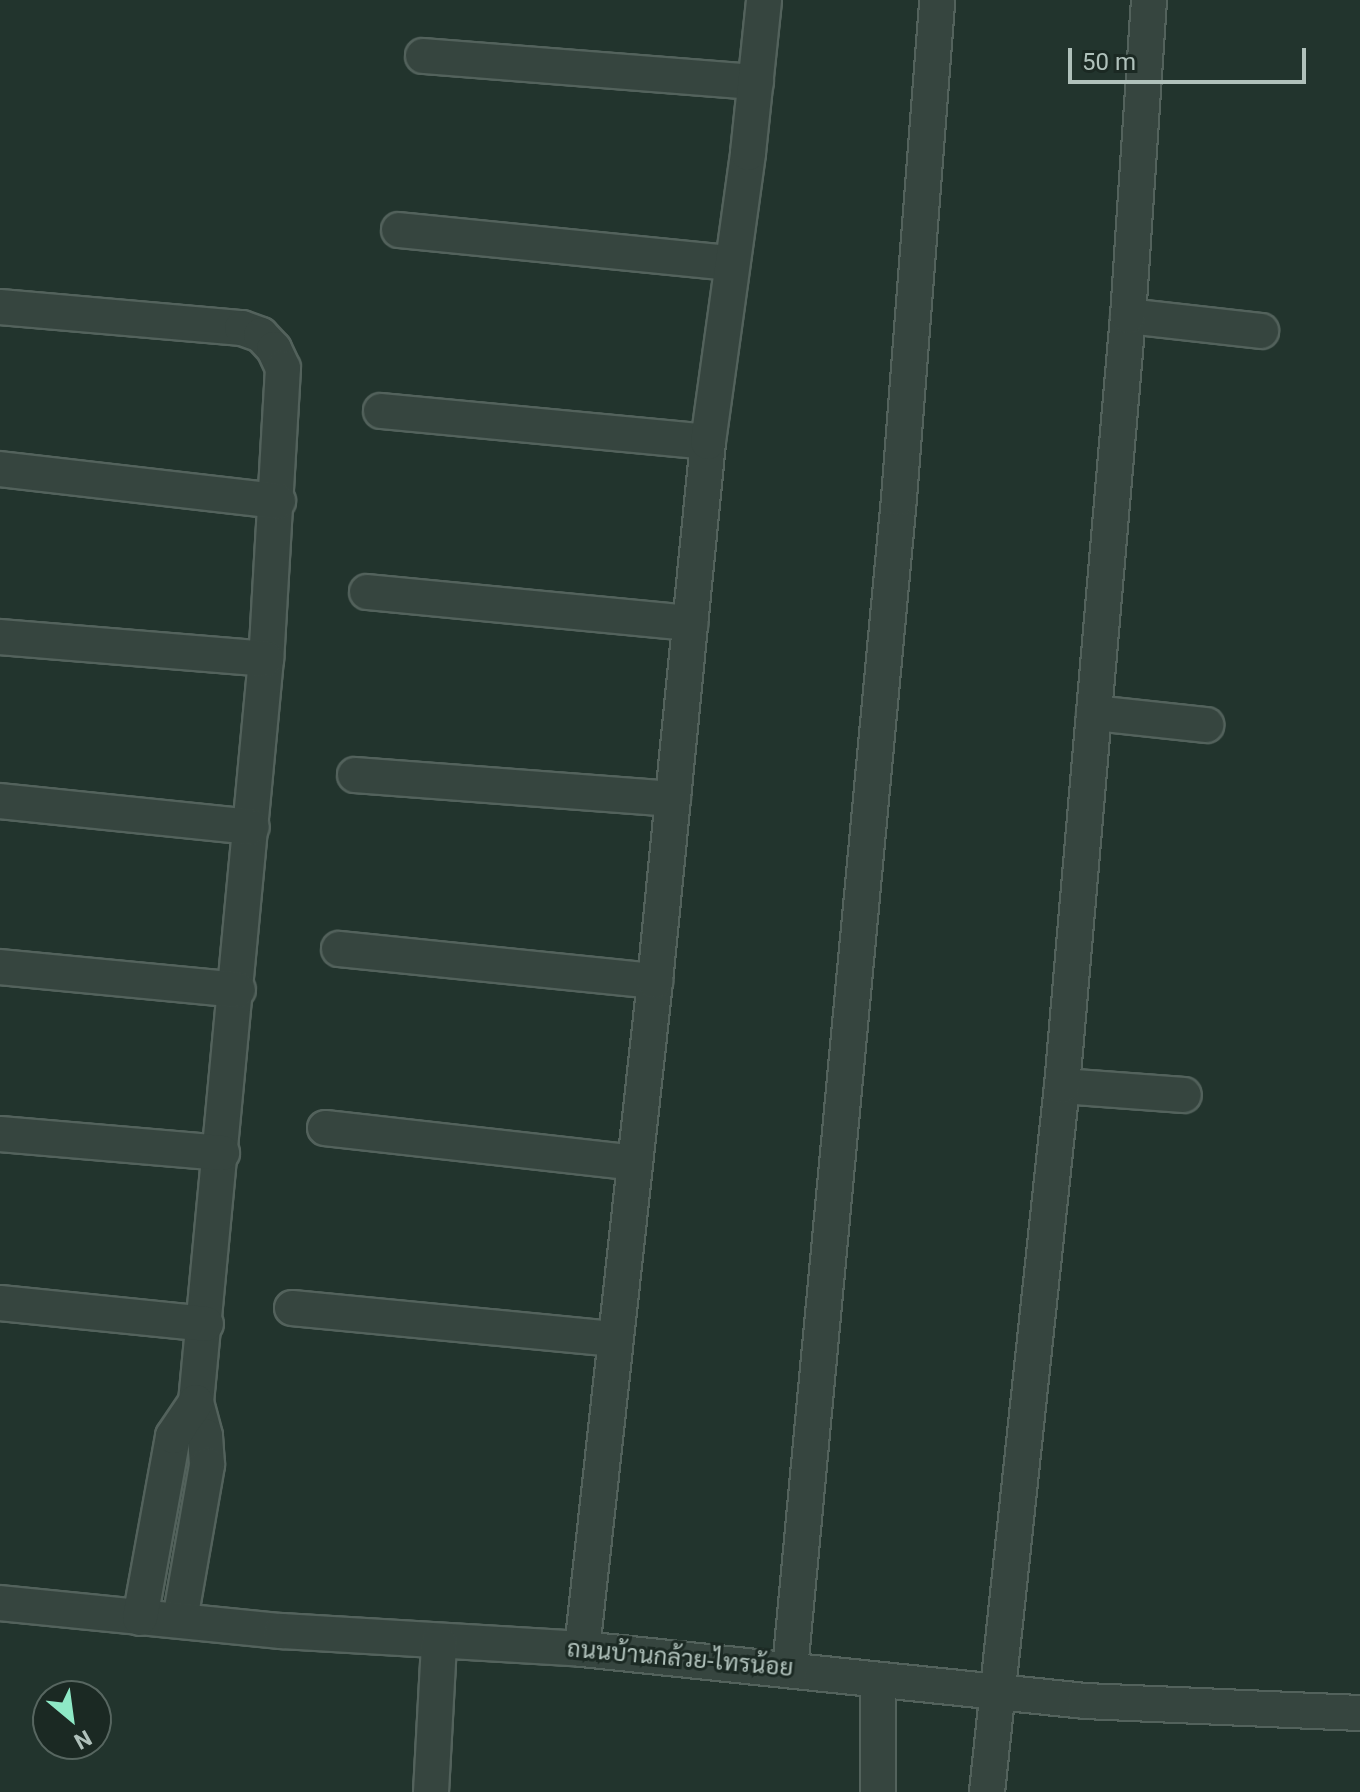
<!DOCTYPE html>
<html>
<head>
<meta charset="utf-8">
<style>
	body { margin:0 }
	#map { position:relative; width:1360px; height:1792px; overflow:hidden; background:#22342d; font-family:Roboto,Sarabun,sans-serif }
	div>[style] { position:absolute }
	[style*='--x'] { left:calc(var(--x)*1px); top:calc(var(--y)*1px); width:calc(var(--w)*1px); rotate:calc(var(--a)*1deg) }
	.roads { filter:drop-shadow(2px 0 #53625c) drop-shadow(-2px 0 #53625c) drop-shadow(0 2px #53625c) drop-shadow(0 -2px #53625c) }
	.minor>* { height:34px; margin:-17px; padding:0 17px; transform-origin:17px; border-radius:17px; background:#36453f }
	span { translate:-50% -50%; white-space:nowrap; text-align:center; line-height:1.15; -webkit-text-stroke:6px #1b2923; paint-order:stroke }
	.street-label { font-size:24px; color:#b0c1bb }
	.north { position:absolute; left:32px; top:1680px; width:80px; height:80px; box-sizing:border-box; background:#1b2923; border:2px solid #576660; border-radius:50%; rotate:151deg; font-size:22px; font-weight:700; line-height:32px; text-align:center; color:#b0c1bb }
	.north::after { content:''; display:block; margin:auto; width:28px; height:36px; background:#8ee9c6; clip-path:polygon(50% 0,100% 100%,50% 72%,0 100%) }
	.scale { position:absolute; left:1068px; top:48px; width:238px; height:36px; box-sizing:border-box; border:4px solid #b0c1bb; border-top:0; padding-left:10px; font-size:24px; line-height:28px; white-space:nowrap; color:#b0c1bb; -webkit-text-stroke:6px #1b2923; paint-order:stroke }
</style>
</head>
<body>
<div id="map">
	<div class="roads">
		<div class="minor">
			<div style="--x:423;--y:56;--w:334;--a:4.5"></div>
			<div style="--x:399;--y:230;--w:334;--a:5.7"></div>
			<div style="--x:0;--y:307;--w:243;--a:5"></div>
			<div style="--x:242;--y:328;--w:20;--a:20"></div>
			<div style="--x:261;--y:335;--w:19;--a:47"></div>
			<div style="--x:274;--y:349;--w:21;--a:65"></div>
			<div style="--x:283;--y:368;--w:291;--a:93.3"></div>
			<div style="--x:266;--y:659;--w:746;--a:95.38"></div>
			<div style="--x:196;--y:1402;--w:35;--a:75"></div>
			<div style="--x:205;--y:1436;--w:29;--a:86"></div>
			<div style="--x:207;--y:1465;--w:157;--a:99.9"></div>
			<div style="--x:1128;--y:316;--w:134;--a:6.4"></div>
			<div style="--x:381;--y:411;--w:328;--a:5.4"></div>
			<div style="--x:0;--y:469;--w:280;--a:6.6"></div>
			<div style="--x:367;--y:592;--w:325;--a:5.5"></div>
			<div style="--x:0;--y:637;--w:267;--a:4.7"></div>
			<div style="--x:1094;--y:713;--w:113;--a:6.1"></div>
			<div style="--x:355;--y:775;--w:319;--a:4.3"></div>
			<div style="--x:0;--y:801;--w:253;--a:5.9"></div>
			<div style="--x:339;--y:949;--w:318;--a:5.8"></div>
			<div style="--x:0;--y:967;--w:239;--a:5.5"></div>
			<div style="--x:1062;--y:1086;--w:122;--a:4.2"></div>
			<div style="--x:325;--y:1128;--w:312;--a:6.4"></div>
			<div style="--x:0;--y:1134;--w:223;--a:4.9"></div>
			<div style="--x:0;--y:1303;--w:207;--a:5.8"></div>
			<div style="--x:292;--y:1308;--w:322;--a:5.5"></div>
			<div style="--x:0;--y:1603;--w:283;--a:5.7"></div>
			<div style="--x:282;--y:1631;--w:301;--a:3.4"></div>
			<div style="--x:582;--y:1649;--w:506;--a:5.9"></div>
			<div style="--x:1085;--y:1701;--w:275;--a:2.5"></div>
			<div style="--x:140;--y:1618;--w:185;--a:-79.7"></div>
			<div style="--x:173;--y:1436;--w:41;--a:-55.9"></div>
			<div style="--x:582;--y:1649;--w:672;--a:-83.76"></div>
			<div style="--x:655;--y:981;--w:542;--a:-84.38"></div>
			<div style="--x:708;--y:442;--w:292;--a:-82.1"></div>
			<div style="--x:748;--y:153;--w:154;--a:-84"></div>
			<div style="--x:790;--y:1669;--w:1176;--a:-84.68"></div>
			<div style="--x:899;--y:498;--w:499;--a:-85.6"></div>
			<div style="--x:431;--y:1792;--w:150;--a:-86.9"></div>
			<div style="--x:878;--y:1792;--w:112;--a:-90"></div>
			<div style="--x:987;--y:1792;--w:710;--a:-83.94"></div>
			<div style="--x:1062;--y:1086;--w:773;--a:-85.1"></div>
			<div style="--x:1128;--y:316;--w:317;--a:-86.2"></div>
		</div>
	</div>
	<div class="street-label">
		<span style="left:680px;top:1659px;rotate:5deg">ถนนบ้านกล้วย-ไทรน้อย</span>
	</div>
	<div class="north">N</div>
	<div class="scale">50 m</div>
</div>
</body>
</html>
